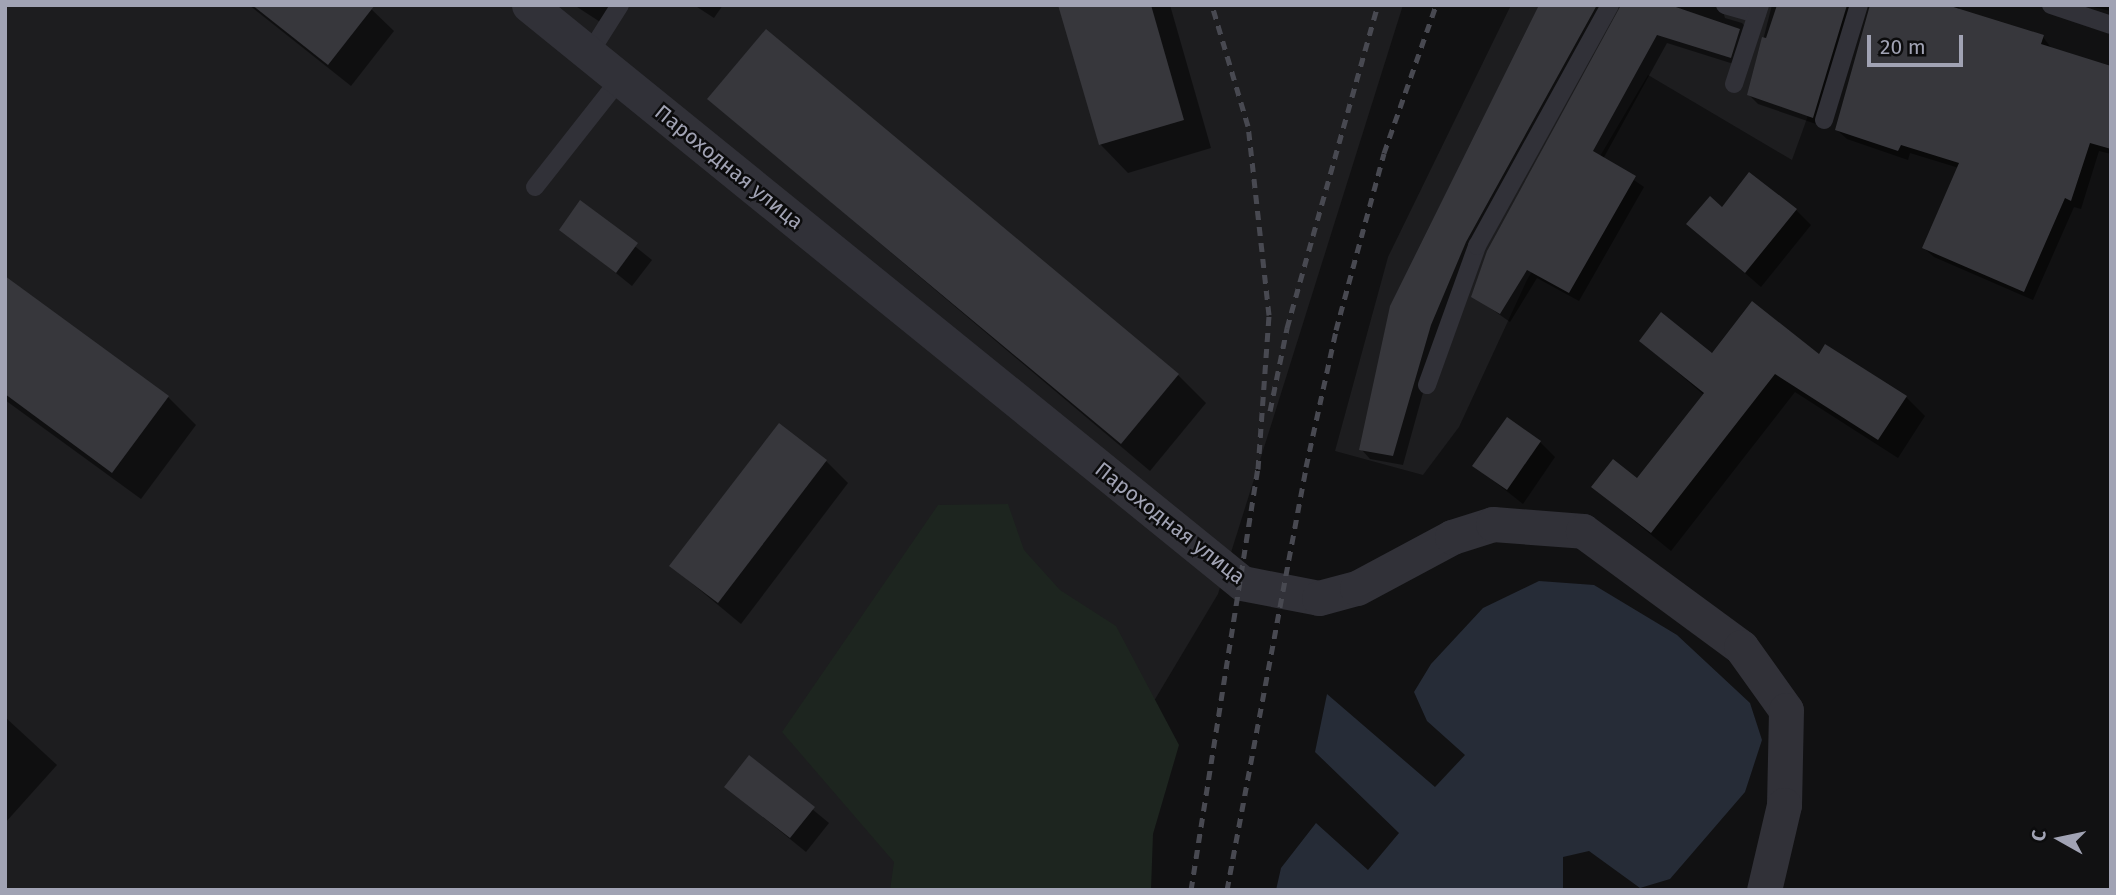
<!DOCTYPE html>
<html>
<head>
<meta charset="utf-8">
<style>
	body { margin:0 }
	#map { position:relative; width:2116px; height:895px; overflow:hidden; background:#111112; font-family:"Fira Sans",sans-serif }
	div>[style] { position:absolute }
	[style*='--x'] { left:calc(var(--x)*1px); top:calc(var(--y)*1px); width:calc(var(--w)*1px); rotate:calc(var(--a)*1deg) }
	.built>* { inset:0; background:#1d1d1f }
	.green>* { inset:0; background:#1d251f }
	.water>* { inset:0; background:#262c37 }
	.shadow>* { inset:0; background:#0007 }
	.building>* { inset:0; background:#37373c }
	.lane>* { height:18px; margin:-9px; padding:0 9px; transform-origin:9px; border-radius:9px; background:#313138 }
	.street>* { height:35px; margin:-17.5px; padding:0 17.5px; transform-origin:17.5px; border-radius:17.5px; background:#313138 }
	.rail>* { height:5px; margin-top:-2.5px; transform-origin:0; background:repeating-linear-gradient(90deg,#484951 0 9px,transparent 0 16px) }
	span { translate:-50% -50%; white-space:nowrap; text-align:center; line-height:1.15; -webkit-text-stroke:5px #0c0c0d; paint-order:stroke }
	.street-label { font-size:21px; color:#a1a3b4 }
	.frame { position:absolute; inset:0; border:7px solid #a1a3b4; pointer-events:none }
	.north { position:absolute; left:2025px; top:804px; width:70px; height:70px; -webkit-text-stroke:5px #0c0c0d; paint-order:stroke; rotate:279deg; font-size:19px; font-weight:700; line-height:28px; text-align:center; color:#a1a3b4 }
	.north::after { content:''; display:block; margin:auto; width:24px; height:32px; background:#a1a3b4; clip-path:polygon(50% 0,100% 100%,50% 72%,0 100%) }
	.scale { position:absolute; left:1867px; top:35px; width:96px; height:32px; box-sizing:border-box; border:4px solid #a1a3b4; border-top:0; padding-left:9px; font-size:21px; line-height:24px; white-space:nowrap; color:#a1a3b4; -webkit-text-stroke:5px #0c0c0d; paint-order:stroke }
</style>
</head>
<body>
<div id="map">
	<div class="built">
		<div style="clip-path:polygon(5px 5px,1403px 5px,1218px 594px,1041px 890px,5px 890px)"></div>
		<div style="clip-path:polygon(1511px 5px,1848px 5px,1792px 160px,1648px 75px,1527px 280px,1459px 427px,1423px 475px,1335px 451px,1388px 257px)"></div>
	</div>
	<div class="green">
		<div style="clip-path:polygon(1008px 504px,1024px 550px,1060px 590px,1116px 626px,1179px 745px,1153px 834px,1151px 890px,890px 890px,894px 862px,782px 732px,938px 505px)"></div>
	</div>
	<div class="water">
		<div style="clip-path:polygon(1539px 581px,1594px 585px,1677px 635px,1750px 703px,1762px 740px,1745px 792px,1670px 879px,1640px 888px,1589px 851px,1563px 857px,1563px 890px,1276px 890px,1281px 868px,1316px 823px,1368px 870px,1399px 833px,1315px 752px,1327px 694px,1435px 787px,1465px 755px,1427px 721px,1414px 692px,1431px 664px,1483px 608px)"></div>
	</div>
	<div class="shadow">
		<div style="clip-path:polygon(249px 5px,367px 5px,394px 31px,351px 86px)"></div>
		<div style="clip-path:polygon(574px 5px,626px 5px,611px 29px)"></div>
		<div style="clip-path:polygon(694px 5px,723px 5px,714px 18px)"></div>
		<div style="clip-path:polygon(1059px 5px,1170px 5px,1211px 148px,1128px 173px,1100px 144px)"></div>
		<div style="clip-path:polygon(1541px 5px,1616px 5px,1439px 335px,1403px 465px,1370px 459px,1361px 449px)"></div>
		<div style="clip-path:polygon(1622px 5px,1730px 5px,1723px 11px,1725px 18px,1742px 23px,1751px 33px,1740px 66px,1667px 43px,1603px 159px,1644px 187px,1579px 301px,1537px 278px,1510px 322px,1473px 296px)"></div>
		<div style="clip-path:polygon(1772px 5px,1863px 5px,1822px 126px,1758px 104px,1749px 95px)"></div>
		<div style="clip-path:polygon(1871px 5px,1960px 5px,1958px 11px,2043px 37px,2052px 49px,2111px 68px,2111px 154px,2099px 151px,2081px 209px,2074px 207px,2033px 300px,1934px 257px,1924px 248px,1959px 168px,1910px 153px,1908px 160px,1847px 139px,1837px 130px)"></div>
		<div style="clip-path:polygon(2091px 5px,2111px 5px,2111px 11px,2093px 7px)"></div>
		<div style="clip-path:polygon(709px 99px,1178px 375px,1206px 403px,1150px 471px)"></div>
		<div style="clip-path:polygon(581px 203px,652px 260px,632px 286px,561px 229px)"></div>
		<div style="clip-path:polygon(1723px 210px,1796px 210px,1811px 225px,1761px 287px,1689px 224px)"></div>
		<div style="clip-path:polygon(5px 278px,168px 397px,196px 425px,141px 499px,5px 400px)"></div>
		<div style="clip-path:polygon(1641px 341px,1713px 355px,1819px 356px,1906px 397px,1925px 416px,1898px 458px,1795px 392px,1671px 551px,1593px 487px,1637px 481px,1704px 395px)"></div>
		<div style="clip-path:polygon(1540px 442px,1555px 457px,1523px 504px,1475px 466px)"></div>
		<div style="clip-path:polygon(826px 461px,848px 483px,741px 624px,671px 566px)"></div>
		<div style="clip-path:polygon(5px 717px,57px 765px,5px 823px)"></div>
		<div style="clip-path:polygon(749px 757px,829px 823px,806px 852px,726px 787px)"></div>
	</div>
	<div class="building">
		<div style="clip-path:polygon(252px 5px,375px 5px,328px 65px)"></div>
		<div style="clip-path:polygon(1058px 5px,1151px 5px,1184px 120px,1099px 145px)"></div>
		<div style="clip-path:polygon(1539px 5px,1597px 5px,1466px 242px,1431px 325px,1393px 456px,1359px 450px,1390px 306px)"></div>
		<div style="clip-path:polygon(1621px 5px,1670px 5px,1740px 29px,1731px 58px,1657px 35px,1593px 151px,1636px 176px,1569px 293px,1527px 270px,1500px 314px,1471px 297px,1487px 251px)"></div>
		<div style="clip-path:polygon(1777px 5px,1847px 5px,1813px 118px,1747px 95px,1762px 37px,1766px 38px)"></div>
		<div style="clip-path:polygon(1870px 5px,1947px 5px,2044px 35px,2041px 44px,2111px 66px,2111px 149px,2090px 143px,2071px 201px,2065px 198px,2024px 292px,1922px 248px,1959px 163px,1901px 145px,1898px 151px,1835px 130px)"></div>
		<div style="clip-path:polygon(766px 29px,1179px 374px,1121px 444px,707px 99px)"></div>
		<div style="clip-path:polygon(1749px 172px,1797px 209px,1745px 273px,1686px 224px,1710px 196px,1722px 207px)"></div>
		<div style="clip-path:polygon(580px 200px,638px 243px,616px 273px,559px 230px)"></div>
		<div style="clip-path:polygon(5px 276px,169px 396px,112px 473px,5px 394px)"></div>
		<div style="clip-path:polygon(1752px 301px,1819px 354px,1825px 344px,1907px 396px,1878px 440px,1775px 374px,1651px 533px,1591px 487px,1613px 459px,1637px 478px,1704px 393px,1639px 341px,1661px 312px,1712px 353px)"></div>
		<div style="clip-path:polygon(1507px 417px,1541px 441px,1507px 490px,1472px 466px)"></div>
		<div style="clip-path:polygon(779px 423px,827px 460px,718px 603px,669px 566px)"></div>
		<div style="clip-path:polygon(749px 755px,815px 807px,790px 838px,724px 787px)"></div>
	</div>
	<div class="lane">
		<div style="--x:1725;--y:5;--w:33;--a:16"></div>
		<div style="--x:2051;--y:5;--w:63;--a:18.4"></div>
		<div style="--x:589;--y:54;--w:58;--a:-57.7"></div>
		<div style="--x:1734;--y:84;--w:83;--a:-71.8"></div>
		<div style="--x:1824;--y:120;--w:120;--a:-73.1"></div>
		<div style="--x:535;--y:187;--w:137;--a:-51.8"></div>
		<div style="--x:1427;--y:385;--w:148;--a:-70.2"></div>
		<div style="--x:1477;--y:246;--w:275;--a:-61.1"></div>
	</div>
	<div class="street">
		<div style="--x:529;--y:5;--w:918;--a:39.03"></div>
		<div style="--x:1242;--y:583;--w:78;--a:11"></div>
		<div style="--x:1319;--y:598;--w:39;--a:-15"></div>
		<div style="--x:1357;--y:588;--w:108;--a:-28.2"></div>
		<div style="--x:1452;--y:537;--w:43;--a:-17.6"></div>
		<div style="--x:1493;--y:524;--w:90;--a:4.4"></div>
		<div style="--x:1583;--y:531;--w:196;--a:36.3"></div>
		<div style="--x:1741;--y:647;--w:77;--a:54.5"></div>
		<div style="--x:1786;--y:710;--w:95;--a:91.2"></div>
		<div style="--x:1784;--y:805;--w:87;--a:103.2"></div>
	</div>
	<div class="rail">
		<div style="--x:1270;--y:411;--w:85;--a:-78.4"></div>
		<div style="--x:1287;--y:328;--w:336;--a:-74.3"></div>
		<div style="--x:1191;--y:890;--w:426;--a:-81"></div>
		<div style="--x:1258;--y:469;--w:154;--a:-85.9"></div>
		<div style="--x:1269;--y:315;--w:190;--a:-96.3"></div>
		<div style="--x:1248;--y:126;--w:126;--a:-106.6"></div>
		<div style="--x:1227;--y:890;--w:430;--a:-79.4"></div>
		<div style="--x:1306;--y:467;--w:140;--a:-77.6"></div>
		<div style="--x:1336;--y:330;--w:183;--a:-74.8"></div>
		<div style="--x:1384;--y:153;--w:157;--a:-70.6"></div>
	</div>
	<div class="street-label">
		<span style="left:729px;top:167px;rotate:39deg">Пароходная улица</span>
		<span style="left:1170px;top:523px;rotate:38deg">Пароходная улица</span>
	</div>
	<div class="frame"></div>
	<div class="north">С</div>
	<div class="scale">20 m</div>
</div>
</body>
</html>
